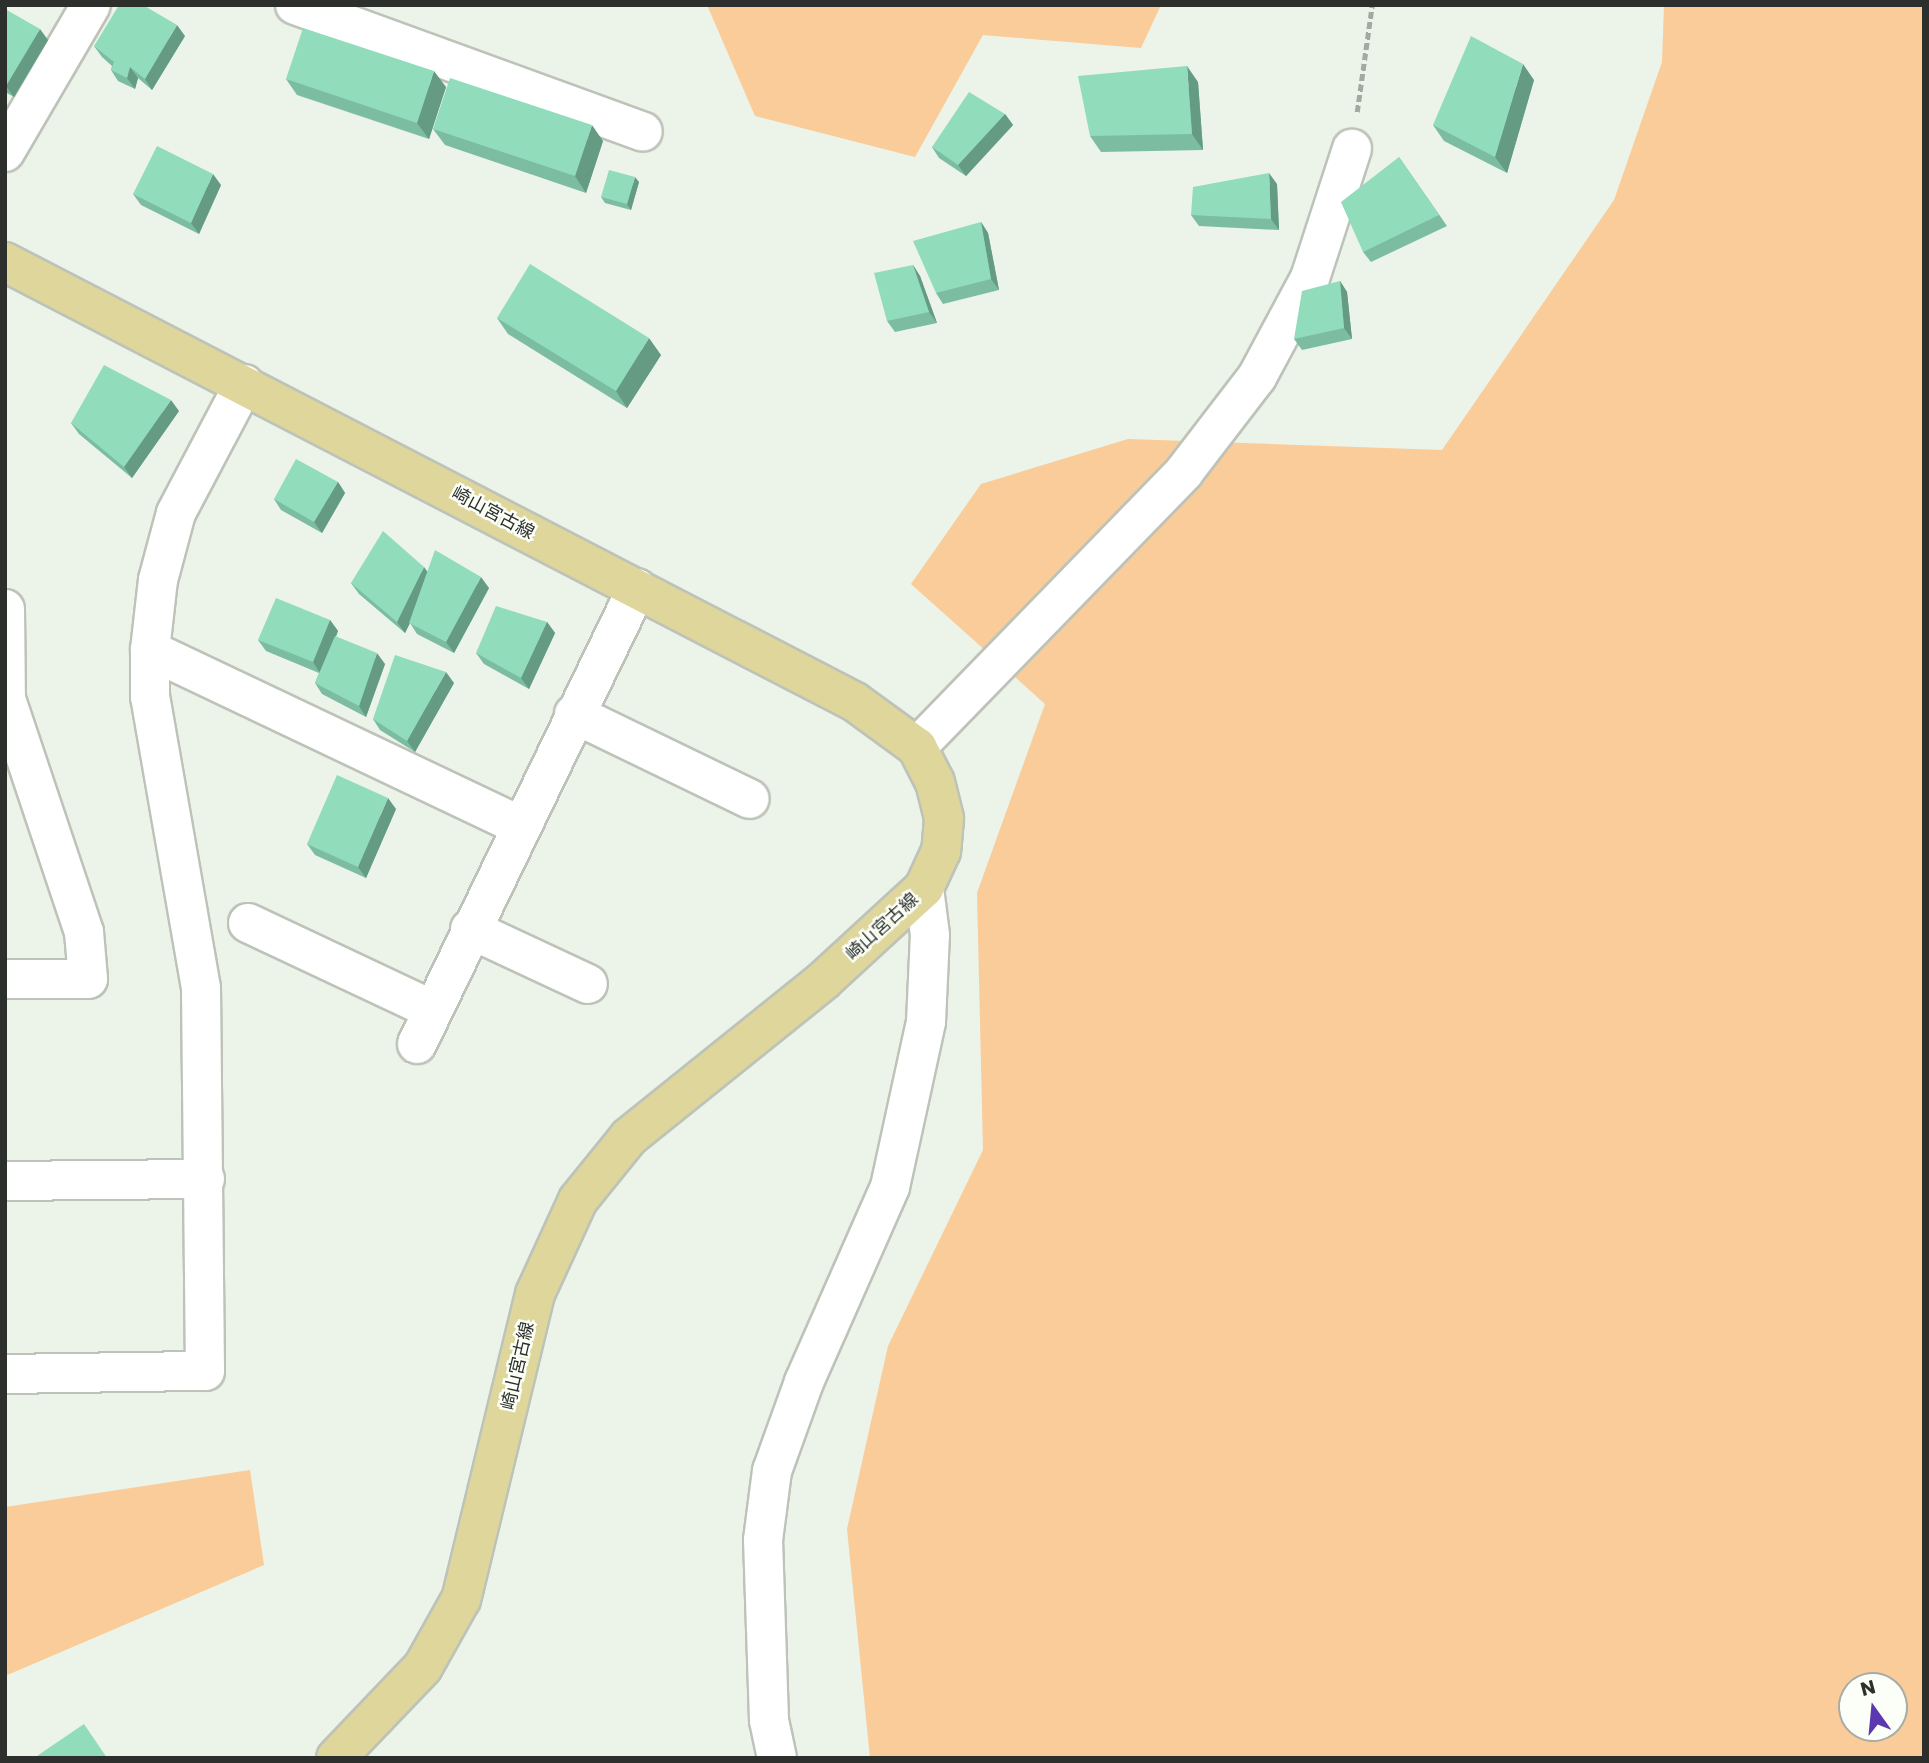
<!DOCTYPE html>
<html>
<head>
<meta charset="utf-8">
<style>
	body { margin:0 }
	#map { position:relative; width:1929px; height:1763px; overflow:hidden; background:#ecf3e8; font-family:Poppins,"Noto Sans JP",sans-serif }
	div>[style] { position:absolute }
	[style*='--x'] { left:calc(var(--x)*1px); top:calc(var(--y)*1px); width:calc(var(--w)*1px); rotate:calc(var(--a)*1deg) }
	.green>* { inset:0; background:#f9cc99 }
	.path>* { height:4.5px; margin-top:-2.25px; transform-origin:0; background:repeating-linear-gradient(90deg,#a3a8a0 0 7px,transparent 0 10.5px) }
	.roads { filter:drop-shadow(2px 0 #bdc3b9) drop-shadow(-2px 0 #bdc3b9) drop-shadow(0 2px #bdc3b9) drop-shadow(0 -2px #bdc3b9) }
	.minor>* { height:38px; margin:-19px; padding:0 19px; transform-origin:19px; border-radius:19px; background:#fff }
	.major>* { height:38px; margin:-19px; padding:0 19px; transform-origin:19px; border-radius:19px; background:#ded69a }
	.wall>* { inset:0; background:#7cbda1 }
	.shaded-wall>* { inset:0; background:#659a83 }
	.building>* { inset:0; background:#90dcbb }
	span { translate:-50% -50%; white-space:nowrap; text-align:center; line-height:1.15; -webkit-text-stroke:5px #fbfff8; paint-order:stroke }
	.street-label { font-size:18px; color:#2c2f2b }
	.frame { position:absolute; inset:0; border:7px solid #2c2f2b; pointer-events:none }
	.north { position:absolute; left:1838px; top:1672px; width:70px; height:70px; box-sizing:border-box; background:#fbfff8; border:2px solid #a8aca6; border-radius:50%; rotate:345deg; font-size:19px; font-weight:700; line-height:28px; text-align:center; color:#2c2f2b }
	.north::after { content:''; display:block; margin:auto; width:24px; height:32px; background:#5b38b0; clip-path:polygon(50% 0,100% 100%,50% 72%,0 100%) }
</style>
</head>
<body>
<div id="map">
	<div class="green">
		<div style="clip-path:polygon(707px 5px,1161px 5px,1141px 48px,983px 35px,915px 157px,755px 116px)"></div>
		<div style="clip-path:polygon(evenodd,1664px 5px,1924px 5px,1924px 1758px,870px 1758px,847px 1529px,888px 1346px,983px 1150px,977px 893px,1045px 704px,911px 584px,981px 484px,1128px 439px,1442px 450px,1614px 200px,1662px 62px,1664px 5px,1852px 1686px,1894px 1686px,1894px 1728px,1852px 1728px,1852px 1686px)"></div>
		<div style="clip-path:polygon(250px 1470px,264px 1565px,5px 1676px,5px 1507px)"></div>
	</div>
	<div class="path">
		<div style="--x:1357;--y:112;--w:108;--a:-82"></div>
	</div>
	<div class="roads">
		<div class="minor">
			<div style="--x:295;--y:5;--w:370;--a:20"></div>
			<div style="--x:5;--y:152;--w:170;--a:-59.7"></div>
			<div style="--x:5;--y:609;--w:90;--a:89.4"></div>
			<div style="--x:6;--y:699;--w:246;--a:71.5"></div>
			<div style="--x:84;--y:932;--w:47;--a:85.1"></div>
			<div style="--x:88;--y:979;--w:83;--a:180"></div>
			<div style="--x:150;--y:650;--w:407;--a:25.4"></div>
			<div style="--x:574;--y:714;--w:195;--a:25.8"></div>
			<div style="--x:917;--y:747;--w:383;--a:-45.8"></div>
			<div style="--x:1184;--y:472;--w:120;--a:-52.5"></div>
			<div style="--x:1257;--y:377;--w:112;--a:-61.8"></div>
			<div style="--x:1310;--y:278;--w:136;--a:-72"></div>
			<div style="--x:248;--y:923;--w:204;--a:25.2"></div>
			<div style="--x:470;--y:929;--w:130;--a:25"></div>
			<div style="--x:417;--y:1044;--w:506;--a:-64.24"></div>
			<div style="--x:5;--y:1181;--w:200;--a:-0.6"></div>
			<div style="--x:5;--y:1374;--w:200;--a:-0.9"></div>
			<div style="--x:205;--y:1371;--w:383;--a:-90.6"></div>
			<div style="--x:201;--y:988;--w:295;--a:-99.9"></div>
			<div style="--x:150;--y:697;--w:47;--a:-90"></div>
			<div style="--x:150;--y:650;--w:70;--a:-83.5"></div>
			<div style="--x:158;--y:580;--w:69;--a:-75"></div>
			<div style="--x:176;--y:513;--w:146;--a:-62.2"></div>
			<div style="--x:777;--y:1758;--w:39;--a:-102"></div>
			<div style="--x:769;--y:1720;--w:180;--a:-91.9"></div>
			<div style="--x:763;--y:1540;--w:70;--a:-82.6"></div>
			<div style="--x:772;--y:1471;--w:95;--a:-70.2"></div>
			<div style="--x:804;--y:1382;--w:213;--a:-66.2"></div>
			<div style="--x:890;--y:1187;--w:169;--a:-77.7"></div>
			<div style="--x:926;--y:1022;--w:87;--a:-87.4"></div>
			<div style="--x:930;--y:935;--w:47;--a:-97.3"></div>
		</div>
		<div class="major">
			<div style="--x:5;--y:262;--w:957;--a:27.37"></div>
			<div style="--x:855;--y:702;--w:77;--a:36"></div>
			<div style="--x:917;--y:747;--w:39;--a:63"></div>
			<div style="--x:935;--y:782;--w:38;--a:76"></div>
			<div style="--x:944;--y:819;--w:32;--a:95"></div>
			<div style="--x:941;--y:851;--w:41;--a:114.7"></div>
			<div style="--x:924;--y:888;--w:137;--a:137.4"></div>
			<div style="--x:823;--y:981;--w:249;--a:141.2"></div>
			<div style="--x:629;--y:1137;--w:81;--a:129"></div>
			<div style="--x:578;--y:1200;--w:103;--a:114.6"></div>
			<div style="--x:535;--y:1294;--w:314;--a:103.6"></div>
			<div style="--x:461;--y:1599;--w:78;--a:119.2"></div>
			<div style="--x:423;--y:1667;--w:126;--a:133.7"></div>
		</div>
	</div>
	<div class="wall">
		<div style="clip-path:polygon(5px 9px,48px 40px,14px 97px,5px 92px)"></div>
		<div style="clip-path:polygon(185px 36px,152px 90px,138px 78px,135px 89px,118px 81px,111px 70px,112px 66px,102px 57px,94px 46px)"></div>
		<div style="clip-path:polygon(286px 79px,446px 87px,429px 139px,297px 95px)"></div>
		<div style="clip-path:polygon(1534px 80px,1507px 173px,1444px 141px,1433px 125px)"></div>
		<div style="clip-path:polygon(1198px 82px,1203px 150px,1101px 152px,1090px 136px)"></div>
		<div style="clip-path:polygon(1005px 114px,1013px 125px,966px 176px,939px 158px,932px 147px)"></div>
		<div style="clip-path:polygon(433px 129px,603px 141px,586px 193px,445px 145px)"></div>
		<div style="clip-path:polygon(1399px 157px,1447px 226px,1371px 262px,1363px 252px)"></div>
		<div style="clip-path:polygon(639px 182px,631px 210px,605px 203px,601px 197px)"></div>
		<div style="clip-path:polygon(1277px 184px,1279px 230px,1199px 226px,1191px 215px)"></div>
		<div style="clip-path:polygon(221px 185px,199px 234px,141px 205px,133px 194px)"></div>
		<div style="clip-path:polygon(981px 222px,988px 233px,999px 290px,943px 304px,936px 293px)"></div>
		<div style="clip-path:polygon(913px 265px,920px 276px,937px 323px,895px 332px,887px 321px)"></div>
		<div style="clip-path:polygon(1340px 281px,1347px 292px,1352px 339px,1302px 350px,1294px 339px)"></div>
		<div style="clip-path:polygon(497px 318px,661px 355px,627px 408px,508px 334px)"></div>
		<div style="clip-path:polygon(179px 411px,132px 478px,79px 434px,71px 423px)"></div>
		<div style="clip-path:polygon(338px 482px,345px 493px,322px 533px,281px 510px,274px 499px)"></div>
		<div style="clip-path:polygon(427px 572px,489px 588px,454px 653px,417px 634px,410px 623px,405px 633px,359px 594px,351px 583px)"></div>
		<div style="clip-path:polygon(330px 620px,338px 631px,336px 637px,385px 664px,366px 717px,322px 694px,315px 683px,319px 673px,266px 651px,258px 640px)"></div>
		<div style="clip-path:polygon(547px 622px,555px 633px,529px 689px,484px 664px,476px 653px)"></div>
		<div style="clip-path:polygon(454px 683px,415px 752px,380px 730px,373px 719px)"></div>
		<div style="clip-path:polygon(396px 809px,366px 878px,315px 855px,307px 844px)"></div>
	</div>
	<div class="shaded-wall">
		<div style="clip-path:polygon(177px 25px,185px 36px,152px 90px,145px 79px)"></div>
		<div style="clip-path:polygon(40px 29px,48px 40px,14px 97px,6px 86px)"></div>
		<div style="clip-path:polygon(1523px 64px,1534px 80px,1507px 173px,1495px 157px)"></div>
		<div style="clip-path:polygon(1187px 66px,1198px 82px,1203px 150px,1192px 134px)"></div>
		<div style="clip-path:polygon(130px 67px,138px 78px,135px 89px,127px 78px)"></div>
		<div style="clip-path:polygon(434px 71px,446px 87px,429px 139px,417px 123px)"></div>
		<div style="clip-path:polygon(1005px 114px,1013px 125px,966px 176px,958px 165px)"></div>
		<div style="clip-path:polygon(592px 125px,603px 141px,586px 193px,575px 176px)"></div>
		<div style="clip-path:polygon(1269px 173px,1277px 184px,1279px 230px,1271px 219px)"></div>
		<div style="clip-path:polygon(213px 174px,221px 185px,199px 234px,191px 223px)"></div>
		<div style="clip-path:polygon(635px 177px,639px 182px,631px 210px,627px 204px)"></div>
		<div style="clip-path:polygon(981px 222px,988px 233px,999px 290px,991px 279px)"></div>
		<div style="clip-path:polygon(913px 265px,920px 276px,937px 323px,929px 312px)"></div>
		<div style="clip-path:polygon(1340px 281px,1347px 292px,1352px 339px,1344px 328px)"></div>
		<div style="clip-path:polygon(649px 338px,661px 355px,627px 408px,616px 391px)"></div>
		<div style="clip-path:polygon(171px 400px,179px 411px,132px 478px,124px 467px)"></div>
		<div style="clip-path:polygon(338px 482px,345px 493px,322px 533px,314px 522px)"></div>
		<div style="clip-path:polygon(424px 567px,432px 578px,405px 633px,397px 622px)"></div>
		<div style="clip-path:polygon(481px 577px,489px 588px,454px 653px,446px 642px)"></div>
		<div style="clip-path:polygon(330px 620px,338px 631px,320px 673px,313px 662px)"></div>
		<div style="clip-path:polygon(547px 622px,555px 633px,529px 689px,521px 678px)"></div>
		<div style="clip-path:polygon(377px 653px,385px 664px,366px 717px,359px 706px)"></div>
		<div style="clip-path:polygon(446px 672px,454px 683px,415px 752px,407px 741px)"></div>
		<div style="clip-path:polygon(388px 798px,396px 809px,366px 878px,358px 867px)"></div>
	</div>
	<div class="building">
		<div style="clip-path:polygon(119px 5px,143px 5px,177px 25px,145px 79px,130px 67px,127px 78px,111px 70px,114px 62px,94px 46px)"></div>
		<div style="clip-path:polygon(5px 9px,40px 29px,6px 86px,5px 85px)"></div>
		<div style="clip-path:polygon(303px 28px,434px 71px,417px 123px,286px 79px)"></div>
		<div style="clip-path:polygon(1471px 36px,1523px 64px,1495px 157px,1433px 125px)"></div>
		<div style="clip-path:polygon(1187px 66px,1192px 134px,1090px 136px,1078px 76px)"></div>
		<div style="clip-path:polygon(450px 78px,592px 125px,575px 176px,433px 129px)"></div>
		<div style="clip-path:polygon(969px 92px,1005px 114px,958px 165px,932px 147px)"></div>
		<div style="clip-path:polygon(157px 146px,213px 174px,191px 223px,133px 194px)"></div>
		<div style="clip-path:polygon(1399px 157px,1439px 215px,1363px 252px,1341px 202px)"></div>
		<div style="clip-path:polygon(609px 170px,635px 177px,627px 204px,601px 197px)"></div>
		<div style="clip-path:polygon(1269px 173px,1271px 219px,1191px 215px,1193px 187px)"></div>
		<div style="clip-path:polygon(981px 222px,991px 279px,936px 293px,913px 241px)"></div>
		<div style="clip-path:polygon(530px 264px,649px 338px,616px 391px,497px 318px)"></div>
		<div style="clip-path:polygon(913px 265px,929px 312px,887px 321px,874px 273px)"></div>
		<div style="clip-path:polygon(1340px 281px,1344px 328px,1294px 339px,1302px 291px)"></div>
		<div style="clip-path:polygon(104px 365px,171px 400px,124px 467px,71px 423px)"></div>
		<div style="clip-path:polygon(296px 459px,338px 482px,314px 522px,274px 499px)"></div>
		<div style="clip-path:polygon(383px 531px,424px 567px,397px 622px,351px 583px)"></div>
		<div style="clip-path:polygon(435px 550px,481px 577px,446px 642px,409px 623px)"></div>
		<div style="clip-path:polygon(276px 598px,330px 620px,313px 662px,258px 640px)"></div>
		<div style="clip-path:polygon(496px 606px,547px 622px,521px 678px,476px 653px)"></div>
		<div style="clip-path:polygon(335px 636px,377px 653px,359px 706px,315px 683px)"></div>
		<div style="clip-path:polygon(395px 655px,446px 672px,407px 741px,373px 719px)"></div>
		<div style="clip-path:polygon(337px 775px,388px 798px,358px 867px,307px 844px)"></div>
		<div style="clip-path:polygon(84px 1724px,107px 1758px,34px 1758px)"></div>
	</div>
	<div class="street-label">
		<span style="left:493px;top:513px;rotate:28deg">崎山宮古線</span>
		<span style="left:882px;top:927px;rotate:-42deg">崎山宮古線</span>
		<span style="left:518px;top:1366px;rotate:-77deg">崎山宮古線</span>
	</div>
	<div class="frame"></div>
	<div class="north">N</div>
</div>
</body>
</html>
